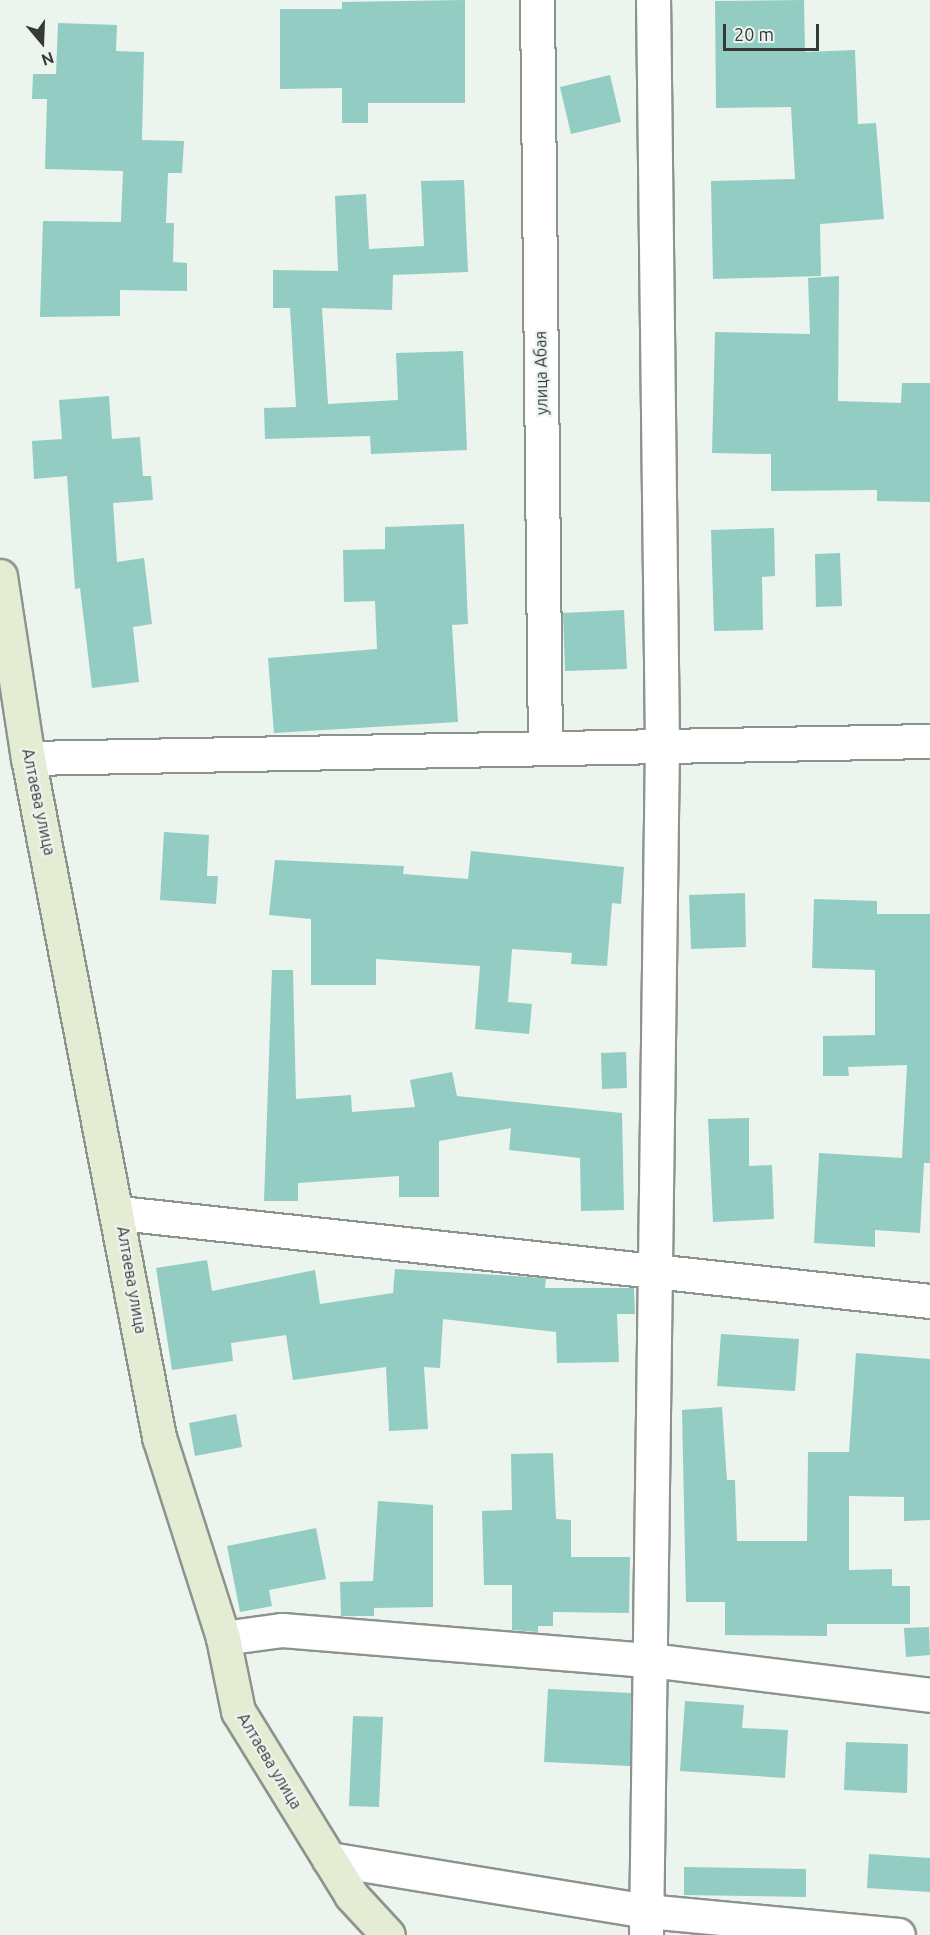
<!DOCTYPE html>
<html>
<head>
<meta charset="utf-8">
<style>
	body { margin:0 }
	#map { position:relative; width:930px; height:1935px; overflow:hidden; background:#ecf4ee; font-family:Ubuntu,sans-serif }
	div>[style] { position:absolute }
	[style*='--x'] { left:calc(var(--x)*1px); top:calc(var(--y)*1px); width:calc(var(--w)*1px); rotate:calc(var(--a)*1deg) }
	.building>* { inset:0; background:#93ccc2 }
	.roads { filter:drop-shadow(2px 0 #8d948f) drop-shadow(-2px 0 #8d948f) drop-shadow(0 2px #8d948f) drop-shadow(0 -2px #8d948f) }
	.street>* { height:33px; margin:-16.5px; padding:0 16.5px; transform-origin:16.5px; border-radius:16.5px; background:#fff }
	.secondary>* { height:33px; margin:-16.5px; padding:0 16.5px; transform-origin:16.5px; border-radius:16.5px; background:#e4ecd4 }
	span { translate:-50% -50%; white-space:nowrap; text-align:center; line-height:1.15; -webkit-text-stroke:4.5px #ecf4ee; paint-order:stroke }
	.street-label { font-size:16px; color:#373937 }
	.north { position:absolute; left:12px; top:12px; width:60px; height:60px; -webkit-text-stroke:4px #ecf4ee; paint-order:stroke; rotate:161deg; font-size:16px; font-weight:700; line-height:24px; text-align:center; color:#373937 }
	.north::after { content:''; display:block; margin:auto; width:21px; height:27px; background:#373937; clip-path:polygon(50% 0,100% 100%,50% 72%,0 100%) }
	.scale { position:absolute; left:723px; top:24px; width:96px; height:27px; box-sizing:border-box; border:3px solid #373937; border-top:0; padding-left:8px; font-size:18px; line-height:21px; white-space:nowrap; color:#373937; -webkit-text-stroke:4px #ecf4ee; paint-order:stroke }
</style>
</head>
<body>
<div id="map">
	<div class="building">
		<div style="clip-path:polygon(465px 0,465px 103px,368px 103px,368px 123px,342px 123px,342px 88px,280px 89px,280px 9px,342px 9px,342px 2px)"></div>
		<div style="clip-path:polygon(804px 0,805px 52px,855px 50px,858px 124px,876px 123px,884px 219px,820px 224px,821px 276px,713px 279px,711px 181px,795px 179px,791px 107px,716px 108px,715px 1px)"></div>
		<div style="clip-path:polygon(58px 23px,117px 25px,116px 51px,144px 52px,142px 140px,184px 141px,182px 173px,168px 173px,166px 223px,174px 223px,173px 262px,187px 263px,187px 291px,120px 290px,120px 316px,40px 317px,43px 221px,121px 222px,123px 171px,45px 169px,47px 99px,32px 99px,33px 74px,56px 74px)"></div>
		<div style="clip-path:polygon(610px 75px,621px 122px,571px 134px,560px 87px)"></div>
		<div style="clip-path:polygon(464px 180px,468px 272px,393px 275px,392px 310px,322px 308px,328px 404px,398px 400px,396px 353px,463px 351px,467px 450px,371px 454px,370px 436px,265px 439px,264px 408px,296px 407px,290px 308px,273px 308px,273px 270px,338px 271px,335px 196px,366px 194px,369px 249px,424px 246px,421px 181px)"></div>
		<div style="clip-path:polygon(839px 276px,838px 401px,901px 403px,902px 383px,930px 383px,930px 502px,877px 501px,877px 490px,771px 491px,771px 454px,712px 453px,715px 332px,810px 334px,808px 278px)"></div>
		<div style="clip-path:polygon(109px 396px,112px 439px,140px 437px,143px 476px,151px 476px,153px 500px,113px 503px,117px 562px,144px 558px,152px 624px,133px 627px,139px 682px,92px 688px,80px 588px,75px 589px,67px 476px,34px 479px,32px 441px,62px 439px,59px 400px)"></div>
		<div style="clip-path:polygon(464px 524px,468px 624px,452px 625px,458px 722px,274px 733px,268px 658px,377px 649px,375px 601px,344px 602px,343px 550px,385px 549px,385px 527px)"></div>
		<div style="clip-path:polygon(774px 528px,775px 576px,762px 577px,763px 630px,714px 631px,711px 530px)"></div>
		<div style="clip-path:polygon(840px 553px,842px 606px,816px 607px,815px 554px)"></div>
		<div style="clip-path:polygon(624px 610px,627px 669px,565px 671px,563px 613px)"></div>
		<div style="clip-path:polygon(164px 832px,209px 835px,207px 876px,218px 876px,216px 904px,160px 900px)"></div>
		<div style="clip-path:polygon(471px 851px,624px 867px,621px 904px,612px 903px,607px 966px,571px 964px,572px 953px,512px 949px,508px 1002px,532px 1004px,529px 1034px,475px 1029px,480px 966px,376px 959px,376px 985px,311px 985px,311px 919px,269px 915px,275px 860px,404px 866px,403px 874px,468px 879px)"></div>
		<div style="clip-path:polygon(745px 893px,746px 947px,691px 949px,689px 895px)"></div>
		<div style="clip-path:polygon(814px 899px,877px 901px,877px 914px,930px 914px,930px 1163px,924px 1163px,920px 1233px,875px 1230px,875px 1247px,814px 1243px,819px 1153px,902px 1158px,907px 1065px,848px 1067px,849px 1076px,823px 1076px,823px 1036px,875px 1035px,875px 970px,812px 968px)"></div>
		<div style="clip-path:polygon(272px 970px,293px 970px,296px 1099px,351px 1095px,352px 1112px,415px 1107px,410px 1080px,452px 1072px,457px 1096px,622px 1113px,624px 1210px,581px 1211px,580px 1158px,509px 1150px,511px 1128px,439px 1141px,439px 1197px,399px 1197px,399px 1176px,298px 1183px,298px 1201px,264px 1201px)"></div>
		<div style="clip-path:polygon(626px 1052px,627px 1088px,602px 1089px,601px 1053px)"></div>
		<div style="clip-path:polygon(749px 1118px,749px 1166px,772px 1165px,774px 1219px,713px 1222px,708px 1119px)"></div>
		<div style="clip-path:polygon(207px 1260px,212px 1291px,315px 1270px,320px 1304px,393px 1293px,395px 1269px,546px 1278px,545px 1288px,634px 1288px,635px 1314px,617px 1314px,619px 1362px,557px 1363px,556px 1332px,443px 1319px,440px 1368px,424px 1367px,428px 1429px,389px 1431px,386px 1367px,293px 1380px,286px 1335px,231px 1343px,233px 1361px,172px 1370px,156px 1268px)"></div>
		<div style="clip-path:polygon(721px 1334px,799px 1339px,795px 1391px,717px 1386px)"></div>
		<div style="clip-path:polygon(856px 1353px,930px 1359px,930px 1520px,904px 1521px,904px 1497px,849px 1496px,849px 1570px,892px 1569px,892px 1586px,910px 1586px,910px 1624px,827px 1624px,827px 1636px,725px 1635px,725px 1602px,686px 1602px,682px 1410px,722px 1407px,727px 1480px,735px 1480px,737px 1541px,807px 1541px,808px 1452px,849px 1452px)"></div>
		<div style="clip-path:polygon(236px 1414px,242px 1447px,195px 1456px,189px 1423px)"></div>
		<div style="clip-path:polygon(553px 1453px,556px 1519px,571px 1520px,571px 1557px,630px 1557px,629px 1613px,553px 1612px,553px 1626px,538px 1626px,538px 1632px,512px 1630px,512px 1585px,484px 1585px,482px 1511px,512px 1510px,511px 1454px)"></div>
		<div style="clip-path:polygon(378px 1501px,433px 1505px,433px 1607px,374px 1608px,374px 1616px,341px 1616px,340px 1582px,373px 1581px)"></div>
		<div style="clip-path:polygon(316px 1528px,326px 1579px,269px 1590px,272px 1606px,240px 1612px,227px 1546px)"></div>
		<div style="clip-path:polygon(929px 1627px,930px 1655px,906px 1657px,904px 1628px)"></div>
		<div style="clip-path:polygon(548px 1689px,631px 1693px,630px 1766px,544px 1762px)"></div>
		<div style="clip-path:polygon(685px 1701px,744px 1705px,742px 1728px,788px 1730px,785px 1778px,680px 1771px)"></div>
		<div style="clip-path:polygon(353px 1716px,383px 1717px,379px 1807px,349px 1806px)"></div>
		<div style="clip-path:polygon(846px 1742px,908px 1744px,907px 1793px,844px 1790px)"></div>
		<div style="clip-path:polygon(869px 1854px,930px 1858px,930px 1892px,867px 1888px)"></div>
		<div style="clip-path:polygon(684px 1867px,806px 1869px,806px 1897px,684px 1895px)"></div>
	</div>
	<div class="roads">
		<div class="street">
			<div style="--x:537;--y:0;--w:746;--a:89.39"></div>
			<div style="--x:28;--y:758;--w:902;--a:-1.08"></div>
			<div style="--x:120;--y:1213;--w:815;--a:6.2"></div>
			<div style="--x:223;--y:1638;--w:60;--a:-7.7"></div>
			<div style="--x:282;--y:1630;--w:369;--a:4.7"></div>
			<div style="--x:650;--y:1660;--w:282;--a:7.1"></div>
			<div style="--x:329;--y:1859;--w:321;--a:9.3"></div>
			<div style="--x:646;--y:1911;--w:253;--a:5.4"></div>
			<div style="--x:646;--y:1935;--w:1191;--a:-89.23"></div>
			<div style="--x:662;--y:744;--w:744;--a:-90.69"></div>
		</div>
		<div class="secondary">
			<div style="--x:0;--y:576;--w:184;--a:81.3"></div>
			<div style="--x:28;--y:758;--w:692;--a:79.08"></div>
			<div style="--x:159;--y:1437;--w:211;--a:72.3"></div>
			<div style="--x:223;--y:1638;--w:75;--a:78.4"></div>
			<div style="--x:238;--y:1711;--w:216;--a:58.4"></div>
			<div style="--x:351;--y:1895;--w:54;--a:47.2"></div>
		</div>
	</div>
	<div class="street-label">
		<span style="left:541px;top:373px;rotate:-91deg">улица Абая</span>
		<span style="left:39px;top:802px;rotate:78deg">Алтаева улица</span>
		<span style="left:132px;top:1280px;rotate:80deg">Алтаева улица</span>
		<span style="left:270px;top:1761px;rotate:59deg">Алтаева улица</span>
	</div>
	<div class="north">N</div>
	<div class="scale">20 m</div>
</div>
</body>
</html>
